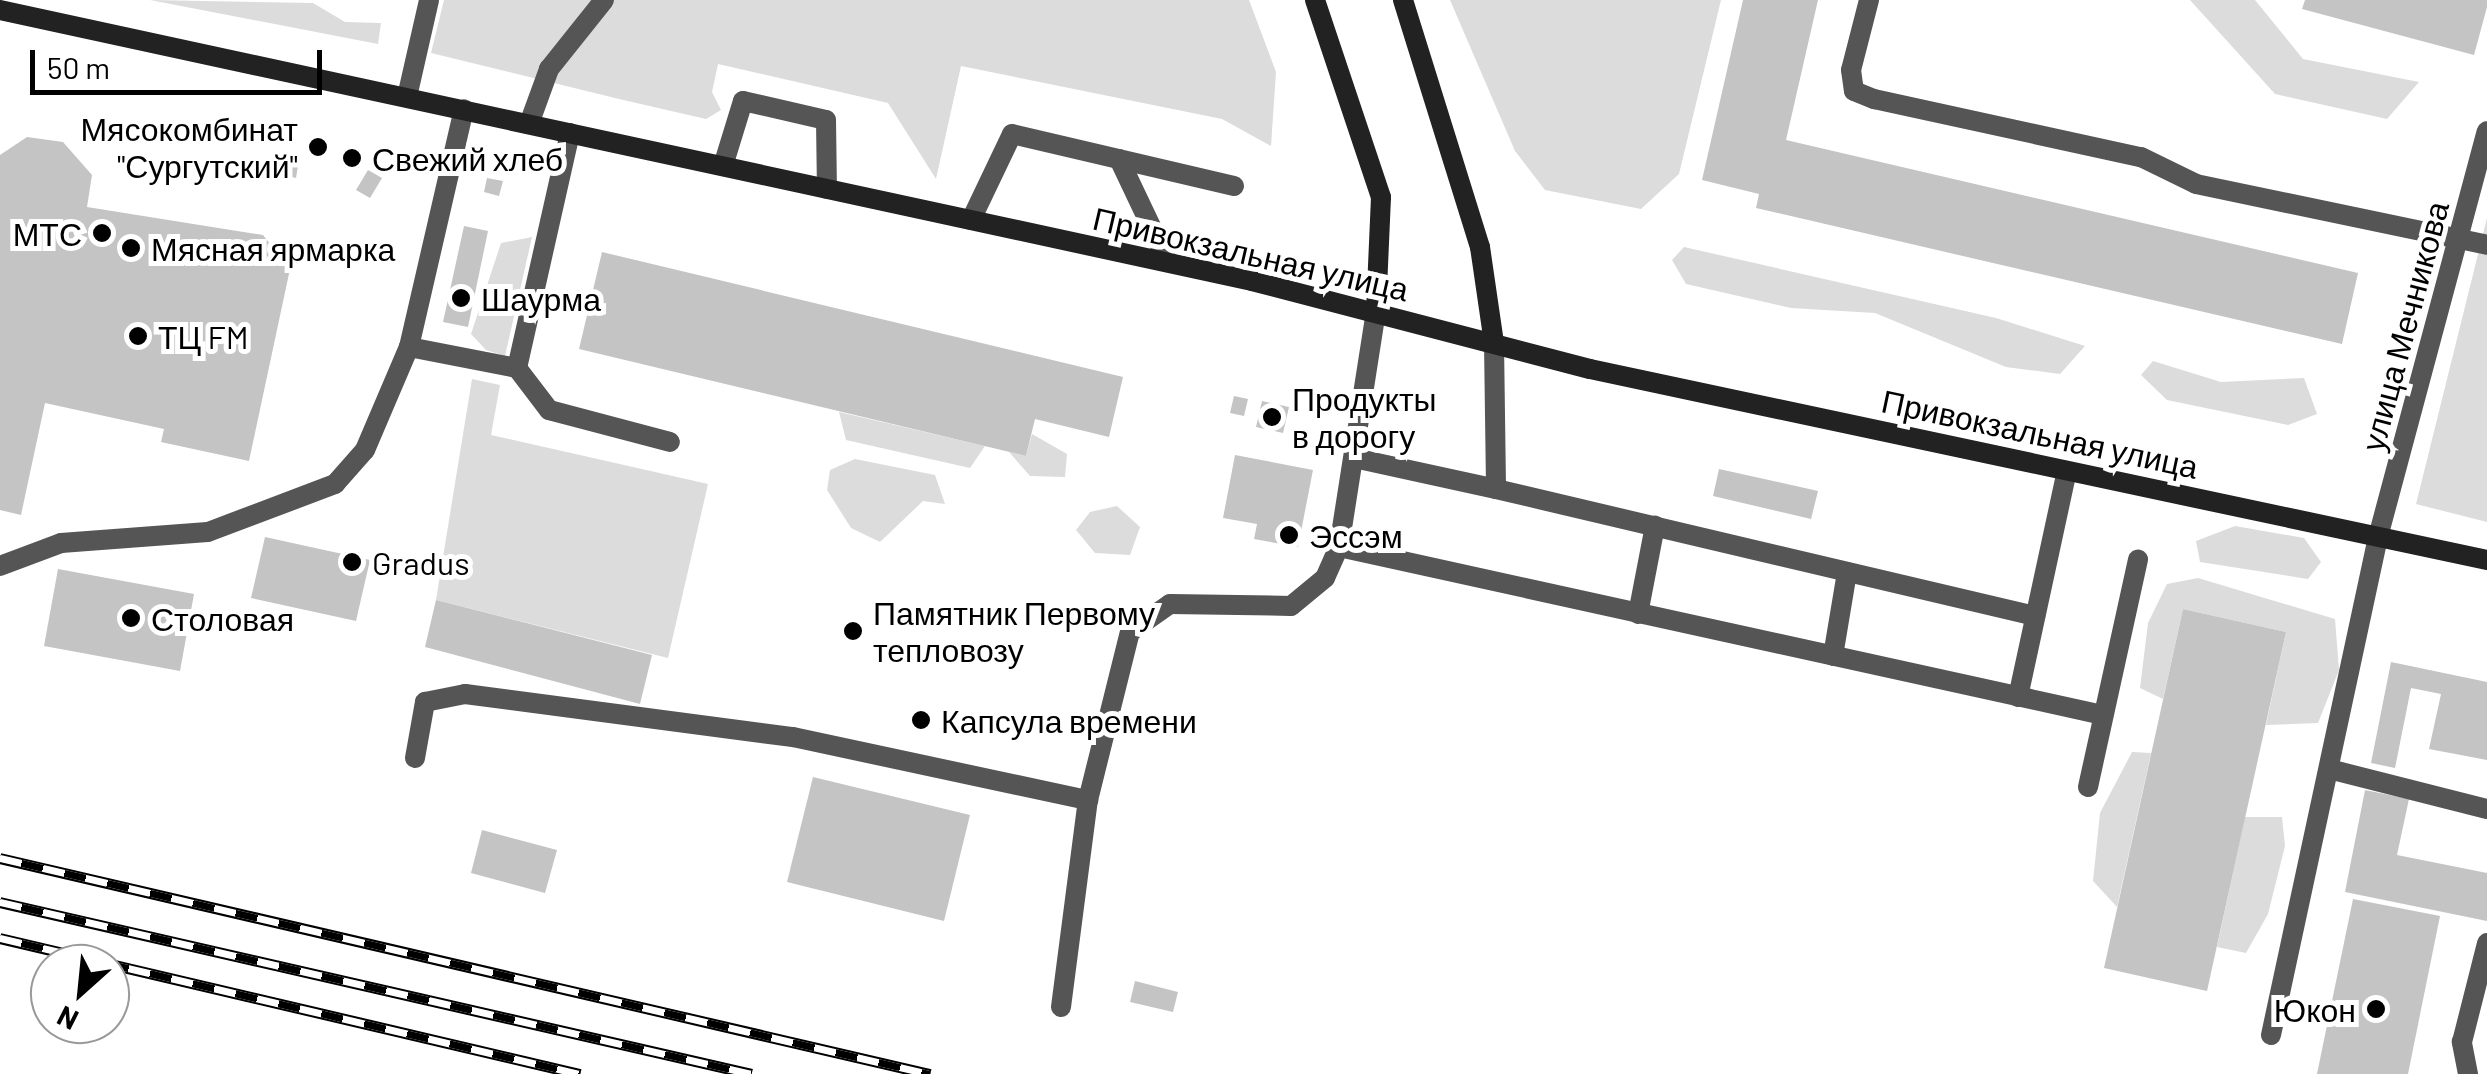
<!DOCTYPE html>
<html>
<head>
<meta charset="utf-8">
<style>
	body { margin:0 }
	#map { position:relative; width:2487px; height:1074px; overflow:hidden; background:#fff; font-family:Barlow,sans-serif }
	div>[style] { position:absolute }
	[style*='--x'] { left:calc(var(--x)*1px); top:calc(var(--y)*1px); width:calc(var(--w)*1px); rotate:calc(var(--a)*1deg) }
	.green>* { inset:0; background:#dcdcdc }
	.building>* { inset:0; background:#c4c4c4 }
	.lane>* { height:20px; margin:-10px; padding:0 10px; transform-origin:10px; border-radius:10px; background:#555 }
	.street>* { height:20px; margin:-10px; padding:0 10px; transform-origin:10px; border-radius:10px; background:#555 }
	.secondary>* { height:20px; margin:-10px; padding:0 10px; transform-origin:10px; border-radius:10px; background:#222 }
	.rail>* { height:11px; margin-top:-5.5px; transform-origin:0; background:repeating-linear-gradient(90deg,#fff 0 22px,#000 0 44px); box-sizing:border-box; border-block:2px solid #000 }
	.dots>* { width:28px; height:28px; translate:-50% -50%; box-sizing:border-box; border:5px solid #fff; border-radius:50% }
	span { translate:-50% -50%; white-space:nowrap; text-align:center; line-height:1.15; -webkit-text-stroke:10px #fff; paint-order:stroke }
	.poi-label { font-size:32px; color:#000 }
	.right { translate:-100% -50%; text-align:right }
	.left { translate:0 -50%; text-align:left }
	.street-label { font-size:32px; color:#000 }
	.north { position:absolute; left:30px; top:944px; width:100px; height:100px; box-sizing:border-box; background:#fff; border:2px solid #999; border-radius:50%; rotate:207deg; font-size:28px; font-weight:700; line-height:40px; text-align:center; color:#000 }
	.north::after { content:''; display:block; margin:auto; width:35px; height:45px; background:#000; clip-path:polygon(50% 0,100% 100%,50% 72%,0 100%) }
	.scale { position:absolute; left:30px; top:50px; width:292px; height:45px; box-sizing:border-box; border:5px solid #000; border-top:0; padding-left:12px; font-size:30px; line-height:35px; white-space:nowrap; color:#000; -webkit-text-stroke:8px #fff; paint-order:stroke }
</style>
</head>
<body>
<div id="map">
	<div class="green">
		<div style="clip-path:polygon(150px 0,313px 3px,345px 22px,381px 23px,378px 44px)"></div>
		<div style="clip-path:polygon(444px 0,1249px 0,1276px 72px,1271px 146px,1222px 119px,961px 66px,936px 179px,888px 103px,718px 64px,712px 92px,721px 110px,706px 119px,619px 99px,431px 53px)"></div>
		<div style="clip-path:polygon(1450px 0,1721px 0,1679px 174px,1641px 209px,1545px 190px,1515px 151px)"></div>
		<div style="clip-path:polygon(2190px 0,2255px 0,2303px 59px,2419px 82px,2387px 119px,2275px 94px)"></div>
		<div style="clip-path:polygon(2487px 218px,2487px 522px,2416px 504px)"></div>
		<div style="clip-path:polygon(532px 237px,505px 356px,486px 350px,471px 334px,501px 243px)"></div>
		<div style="clip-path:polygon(1684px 247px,1996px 318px,2085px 346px,2060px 374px,2006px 367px,1875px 313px,1791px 308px,1686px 284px,1672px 260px)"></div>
		<div style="clip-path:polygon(2153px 361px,2221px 382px,2304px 378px,2317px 414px,2288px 425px,2167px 400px,2141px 375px)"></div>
		<div style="clip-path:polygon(472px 379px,500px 385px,491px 435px,708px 484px,668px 658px,436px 600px)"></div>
		<div style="clip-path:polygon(839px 412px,985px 446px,970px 468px,846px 440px)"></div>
		<div style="clip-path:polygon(1032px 434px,1067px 454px,1065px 477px,1030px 476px,1009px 452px,1026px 456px)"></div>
		<div style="clip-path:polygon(855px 459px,935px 475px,945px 504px,923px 501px,880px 542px,851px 528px,827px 490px,830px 470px)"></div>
		<div style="clip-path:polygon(1117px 506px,1140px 527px,1130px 555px,1095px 553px,1076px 530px,1090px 512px)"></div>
		<div style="clip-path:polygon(2235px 526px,2304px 538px,2321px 562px,2308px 579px,2200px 562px,2196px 541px)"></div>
		<div style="clip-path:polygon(2198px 578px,2335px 619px,2339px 670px,2318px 723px,2266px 725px,2286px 632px,2183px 609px,2163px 699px,2140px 688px,2148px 623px,2167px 584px)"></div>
		<div style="clip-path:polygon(2132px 752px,2151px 753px,2117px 907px,2093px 881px,2100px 813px)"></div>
		<div style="clip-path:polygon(2245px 817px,2282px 817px,2285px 846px,2268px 914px,2246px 953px,2217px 947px)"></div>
	</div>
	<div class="building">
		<div style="clip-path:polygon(1743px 0,1818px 0,1786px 140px,2358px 273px,2342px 344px,1756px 208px,1759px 194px,1702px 180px)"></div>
		<div style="clip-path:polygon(2305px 0,2487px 0,2487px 7px,2474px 55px,2302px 9px)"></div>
		<div style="clip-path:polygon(27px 137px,63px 142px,92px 175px,87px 207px,263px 235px,290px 269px,249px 461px,161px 442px,164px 429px,45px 403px,21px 515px,0 510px,0 155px)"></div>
		<div style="clip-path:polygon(309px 139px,329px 143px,327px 155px,306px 152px)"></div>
		<div style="clip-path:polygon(342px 149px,365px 153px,362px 167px,340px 163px)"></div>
		<div style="clip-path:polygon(287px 158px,299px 160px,296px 178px,284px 175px)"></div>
		<div style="clip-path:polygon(368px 170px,382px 178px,370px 198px,356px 190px)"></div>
		<div style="clip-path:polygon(487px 178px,503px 181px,499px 196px,484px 192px)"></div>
		<div style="clip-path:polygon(464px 226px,488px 231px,468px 327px,443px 322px)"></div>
		<div style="clip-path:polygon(602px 252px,1123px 377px,1109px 437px,1035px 419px,1026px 456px,579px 349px)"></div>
		<div style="clip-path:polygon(1234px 396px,1248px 399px,1244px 416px,1230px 413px)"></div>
		<div style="clip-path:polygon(1262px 401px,1289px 407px,1283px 433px,1256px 427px)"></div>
		<div style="clip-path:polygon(1235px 455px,1313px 470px,1298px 547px,1254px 539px,1257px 524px,1223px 518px)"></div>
		<div style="clip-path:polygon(1719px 469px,1818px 491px,1811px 519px,1713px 496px)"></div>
		<div style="clip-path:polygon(265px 537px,370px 560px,356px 621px,251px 598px)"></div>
		<div style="clip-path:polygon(58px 569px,194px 594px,180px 671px,44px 646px)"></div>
		<div style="clip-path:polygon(436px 600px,652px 655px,640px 704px,425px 647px)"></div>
		<div style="clip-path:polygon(2183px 609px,2286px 632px,2207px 991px,2104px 968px)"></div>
		<div style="clip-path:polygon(2391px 662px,2487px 682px,2487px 760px,2429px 749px,2441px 694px,2411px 688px,2395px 768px,2371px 763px)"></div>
		<div style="clip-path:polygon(813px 777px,970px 815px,944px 921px,787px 882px)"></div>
		<div style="clip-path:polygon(2365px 790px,2409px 799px,2397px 855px,2487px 873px,2487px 921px,2345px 892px)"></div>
		<div style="clip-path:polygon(482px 830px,557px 850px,545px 893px,471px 873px)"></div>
		<div style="clip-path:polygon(2353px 899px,2440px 916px,2408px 1074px,2317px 1074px)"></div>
		<div style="clip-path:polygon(1135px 981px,1178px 992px,1173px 1012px,1130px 1002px)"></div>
	</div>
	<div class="lane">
		<div style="--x:1869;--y:0;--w:72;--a:104.4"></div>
		<div style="--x:1851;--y:70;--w:21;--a:82"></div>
		<div style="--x:1854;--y:91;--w:22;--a:22"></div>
		<div style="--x:1874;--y:99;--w:273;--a:12.3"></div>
		<div style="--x:2141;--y:157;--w:61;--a:26.1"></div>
		<div style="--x:2196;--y:184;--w:297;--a:11.8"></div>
		<div style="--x:407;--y:97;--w:99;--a:-77.2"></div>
		<div style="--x:529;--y:124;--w:59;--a:-70"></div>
		<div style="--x:549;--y:69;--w:88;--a:-51.4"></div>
		<div style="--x:570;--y:133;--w:241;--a:102.7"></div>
		<div style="--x:517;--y:368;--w:53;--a:52.7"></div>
		<div style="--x:549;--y:410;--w:125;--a:14.8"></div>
		<div style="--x:1119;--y:159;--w:114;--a:64.6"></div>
		<div style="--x:723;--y:166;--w:68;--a:-72.9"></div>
		<div style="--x:743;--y:101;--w:85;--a:12.9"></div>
		<div style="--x:826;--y:120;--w:69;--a:89.2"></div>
		<div style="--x:971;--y:220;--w:95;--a:-64.5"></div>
		<div style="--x:1012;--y:134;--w:228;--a:13.2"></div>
		<div style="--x:1376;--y:311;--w:239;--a:98.9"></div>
		<div style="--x:1339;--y:547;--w:782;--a:12.4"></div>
		<div style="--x:1494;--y:343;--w:146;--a:89.2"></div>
		<div style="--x:1496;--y:489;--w:554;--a:13.26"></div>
		<div style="--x:409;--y:347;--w:110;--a:11"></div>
		<div style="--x:1354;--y:458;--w:145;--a:12.3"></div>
		<div style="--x:0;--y:566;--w:65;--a:-20.7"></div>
		<div style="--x:61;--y:543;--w:147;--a:-4.3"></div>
		<div style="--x:208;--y:532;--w:136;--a:-20.7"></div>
		<div style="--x:335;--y:484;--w:45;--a:-48.6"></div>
		<div style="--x:365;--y:450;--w:112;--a:-66.9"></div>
		<div style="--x:409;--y:347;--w:244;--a:-77"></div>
		<div style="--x:1638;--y:614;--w:90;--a:-79.1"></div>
		<div style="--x:1833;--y:656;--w:85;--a:-80.5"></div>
		<div style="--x:2018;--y:697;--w:231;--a:-77.8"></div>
		<div style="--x:415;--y:758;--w:57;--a:-79.9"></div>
		<div style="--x:425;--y:702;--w:41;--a:-11.3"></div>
		<div style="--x:465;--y:694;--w:331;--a:7.5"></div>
		<div style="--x:793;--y:737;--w:302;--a:12.1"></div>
		<div style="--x:2329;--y:769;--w:163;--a:14.2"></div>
		<div style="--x:2088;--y:787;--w:233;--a:-77.6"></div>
		<div style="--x:1061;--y:1007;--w:209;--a:-82.6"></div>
		<div style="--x:1088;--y:800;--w:173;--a:-76"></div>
		<div style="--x:1130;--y:632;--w:49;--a:-35"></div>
		<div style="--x:1170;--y:604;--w:121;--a:0.9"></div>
		<div style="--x:1291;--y:606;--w:44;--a:-39.5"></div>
		<div style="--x:1325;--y:578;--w:34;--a:-66"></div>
		<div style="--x:2271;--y:1035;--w:509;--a:-77.87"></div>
		<div style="--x:2468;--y:1074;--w:33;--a:-101"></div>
		<div style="--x:2462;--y:1042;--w:102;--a:-75.8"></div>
	</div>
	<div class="street">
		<div style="--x:2378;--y:537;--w:420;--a:-75"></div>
	</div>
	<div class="secondary">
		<div style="--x:1315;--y:0;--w:208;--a:71.5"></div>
		<div style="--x:1381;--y:197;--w:114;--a:92.5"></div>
		<div style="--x:1403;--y:0;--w:259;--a:72.7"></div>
		<div style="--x:1480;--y:247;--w:97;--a:81.7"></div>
		<div style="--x:0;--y:10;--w:1281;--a:12.21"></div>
		<div style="--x:1252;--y:281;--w:349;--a:14.6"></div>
		<div style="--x:1590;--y:369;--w:917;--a:12.02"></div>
	</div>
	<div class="rail">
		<div style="--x:0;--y:858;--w:955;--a:13.08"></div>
		<div style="--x:0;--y:902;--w:771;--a:12.88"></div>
		<div style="--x:0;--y:938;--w:596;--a:13.2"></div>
	</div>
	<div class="dots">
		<div style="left:318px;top:147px;background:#000"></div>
		<div style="left:352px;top:158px;background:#000"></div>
		<div style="left:102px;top:233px;background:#000"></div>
		<div style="left:131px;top:248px;background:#000"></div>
		<div style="left:461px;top:298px;background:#000"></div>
		<div style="left:138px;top:336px;background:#000"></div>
		<div style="left:1272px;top:417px;background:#000"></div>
		<div style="left:1289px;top:535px;background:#000"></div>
		<div style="left:352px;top:562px;background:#000"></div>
		<div style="left:131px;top:618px;background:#000"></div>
		<div style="left:853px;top:631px;background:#000"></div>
		<div style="left:921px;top:720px;background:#000"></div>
		<div style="left:2376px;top:1009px;background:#000"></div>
	</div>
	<div class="poi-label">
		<span class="right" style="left:298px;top:147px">Мясокомбинат<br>"Сургутский"</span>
		<span class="left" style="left:372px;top:158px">Свежий хлеб</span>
		<span class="right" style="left:82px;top:233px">МТС</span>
		<span class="left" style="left:151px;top:248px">Мясная ярмарка</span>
		<span class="left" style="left:481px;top:298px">Шаурма</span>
		<span class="left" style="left:158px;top:336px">ТЦ FM</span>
		<span class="left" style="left:1292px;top:417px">Продукты<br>в дорогу</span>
		<span class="left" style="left:1309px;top:535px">Эссэм</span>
		<span class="left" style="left:372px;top:562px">Gradus</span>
		<span class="left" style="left:873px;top:631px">Памятник Первому<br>тепловозу</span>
		<span class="left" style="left:151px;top:618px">Столовая</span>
		<span class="left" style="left:941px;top:720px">Капсула времени</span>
		<span class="right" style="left:2356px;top:1009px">Юкон</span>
	</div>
	<div class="street-label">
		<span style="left:1251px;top:253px;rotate:13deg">Привокзальная улица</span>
		<span style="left:2404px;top:326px;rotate:-75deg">улица Мечникова</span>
		<span style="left:2040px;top:433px;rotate:12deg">Привокзальная улица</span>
	</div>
	<div class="north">N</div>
	<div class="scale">50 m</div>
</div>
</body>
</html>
